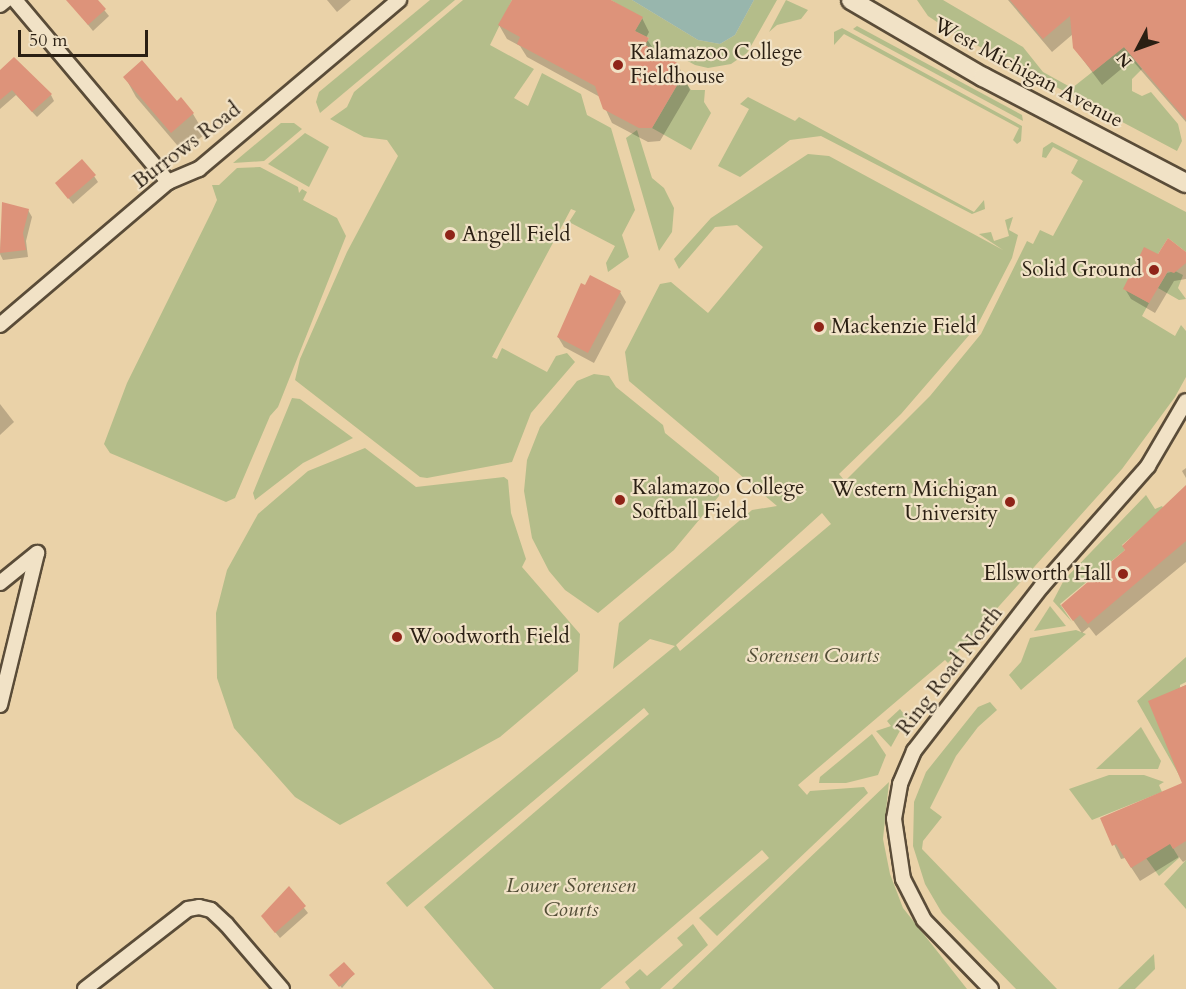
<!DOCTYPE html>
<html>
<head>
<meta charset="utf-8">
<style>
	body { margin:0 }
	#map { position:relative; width:1186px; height:989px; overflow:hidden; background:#ead2a8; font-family:Cardo,serif }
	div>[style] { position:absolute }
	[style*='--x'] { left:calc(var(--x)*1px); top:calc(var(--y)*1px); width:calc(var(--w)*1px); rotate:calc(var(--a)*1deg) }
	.green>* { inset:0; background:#b4bd8a }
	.water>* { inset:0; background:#98b6ad }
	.shadow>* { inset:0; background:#0003 }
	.building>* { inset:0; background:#dd937a }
	.roads { filter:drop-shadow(2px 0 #5a4c38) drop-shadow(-2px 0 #5a4c38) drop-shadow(0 2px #5a4c38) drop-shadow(0 -2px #5a4c38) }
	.minor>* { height:14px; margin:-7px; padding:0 7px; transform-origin:7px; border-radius:7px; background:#f1e2c6 }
	.tertiary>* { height:18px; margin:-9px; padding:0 9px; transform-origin:9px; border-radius:9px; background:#f1e2c6 }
	.dots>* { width:16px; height:16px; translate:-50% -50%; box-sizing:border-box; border:3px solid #f1e2c6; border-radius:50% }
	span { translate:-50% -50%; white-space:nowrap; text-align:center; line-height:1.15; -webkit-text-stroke:4.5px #f1e2c6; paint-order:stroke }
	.poi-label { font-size:21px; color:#2a1f13 }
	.left { translate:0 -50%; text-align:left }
	.right { translate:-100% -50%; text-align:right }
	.street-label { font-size:21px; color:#2a1f13 }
	.park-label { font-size:21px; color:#534e37; font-style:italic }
	.north { position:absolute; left:1108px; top:18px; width:60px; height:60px; -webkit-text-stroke:4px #f1e2c6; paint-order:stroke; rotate:229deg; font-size:16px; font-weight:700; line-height:24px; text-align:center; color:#2a1f13 }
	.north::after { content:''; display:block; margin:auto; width:21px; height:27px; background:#2a1f13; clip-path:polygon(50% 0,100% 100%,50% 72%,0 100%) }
	.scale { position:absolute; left:18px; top:30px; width:130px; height:27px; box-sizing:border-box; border:3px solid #2a1f13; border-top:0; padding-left:8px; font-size:18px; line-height:21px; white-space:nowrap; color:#2a1f13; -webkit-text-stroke:4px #f1e2c6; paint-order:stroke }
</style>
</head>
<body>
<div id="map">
	<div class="green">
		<div style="clip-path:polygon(430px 0,455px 0,320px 113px,316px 102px,319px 92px)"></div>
		<div style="clip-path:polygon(463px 0,512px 0,490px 45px,534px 69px,514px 98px,528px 106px,542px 73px,581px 94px,587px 115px,611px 128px,635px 210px,622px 235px,629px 257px,608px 272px,606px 263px,615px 246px,569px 222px,576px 211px,571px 209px,492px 357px,497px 359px,502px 348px,547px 372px,556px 356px,567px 353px,575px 362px,531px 413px,512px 462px,427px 478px,420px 477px,295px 380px,300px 359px,347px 252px,398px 156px,387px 140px,364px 137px,330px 119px,347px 107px,354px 92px)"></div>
		<div style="clip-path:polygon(611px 0,632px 0,698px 40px,720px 44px,735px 35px,754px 0,777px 0,747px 53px,731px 64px,708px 68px,695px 65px,666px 49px,663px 55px,645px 45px,649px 38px,635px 31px,642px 19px)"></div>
		<div style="clip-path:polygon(786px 0,808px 10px,801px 19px,777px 25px,769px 32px)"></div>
		<div style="clip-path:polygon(917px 0,943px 0,1023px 47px,1043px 72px,1072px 88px,1124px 47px,1142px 69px,1132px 79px,1132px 91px,1142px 96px,1151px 92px,1178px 124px,1182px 141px,1177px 151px,952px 32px,928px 16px)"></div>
		<div style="clip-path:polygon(857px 26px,1022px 115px,1023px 121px,853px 29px)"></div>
		<div style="clip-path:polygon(842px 28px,1022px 126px,1021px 141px,1017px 144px,1013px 140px,1019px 128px,844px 34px,834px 45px,834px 32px)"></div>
		<div style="clip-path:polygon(682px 77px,691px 90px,705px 90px,704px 102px,711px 113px,691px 150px,652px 128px)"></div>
		<div style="clip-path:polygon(748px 97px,795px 121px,799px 117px,974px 212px,984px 200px,985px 209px,972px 214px,821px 136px,790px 140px,740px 177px,718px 166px,749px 109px,740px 104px)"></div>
		<div style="clip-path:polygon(281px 123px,294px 123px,302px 129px,264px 161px,233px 163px)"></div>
		<div style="clip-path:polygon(637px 130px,652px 178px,664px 188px,674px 208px,672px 232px,659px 251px,626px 138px)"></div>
		<div style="clip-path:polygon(305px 133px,329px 147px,309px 187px,268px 164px)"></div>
		<div style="clip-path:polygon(evenodd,1052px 142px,1186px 212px,1186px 252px,1168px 238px,1158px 254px,1124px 289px,1149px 303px,1142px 316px,1175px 336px,1181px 325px,1186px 331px,1186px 377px,1175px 397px,1122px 469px,948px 663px,945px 660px,798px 785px,807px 795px,810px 791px,864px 787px,868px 793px,717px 936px,699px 918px,769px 858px,762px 850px,600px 989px,494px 989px,424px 907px,649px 714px,644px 708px,407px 907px,386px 883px,675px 646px,650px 639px,613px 669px,619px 623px,752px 510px,777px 506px,629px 381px,625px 352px,660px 284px,671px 282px,708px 313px,763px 247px,737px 225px,715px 227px,679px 269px,674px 259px,711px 218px,808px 154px,829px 156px,1003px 250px,979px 234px,991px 232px,994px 241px,1009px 236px,1005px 220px,1013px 217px,1009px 230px,1018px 235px,1012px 258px,977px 326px,901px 414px,839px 474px,845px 481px,930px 396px,981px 334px,1027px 241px,1033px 244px,1040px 230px,1053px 236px,1083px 181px,1071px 173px,1078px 160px,1053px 147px,1046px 158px,1042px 157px,1043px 148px,1052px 142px,822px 513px,831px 524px,680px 651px,676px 645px,822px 513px)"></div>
		<div style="clip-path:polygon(260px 167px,298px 187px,299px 193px,302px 189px,307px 192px,303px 200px,337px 218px,346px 236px,278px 407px,270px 416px,235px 498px,226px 502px,110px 453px,104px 444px,127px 383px,212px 211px,217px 200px,212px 185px,219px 185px,237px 168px)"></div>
		<div style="clip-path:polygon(1175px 271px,1183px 275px,1178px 288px,1186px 299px,1179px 300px,1158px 288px,1167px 273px)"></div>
		<div style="clip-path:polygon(594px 374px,609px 376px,616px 387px,663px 425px,665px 433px,719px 477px,719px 496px,674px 550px,598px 613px,565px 590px,549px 571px,532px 538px,524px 491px,527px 460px,540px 427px,577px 381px)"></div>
		<div style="clip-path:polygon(292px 398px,300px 399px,353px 438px,303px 463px,255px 500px,253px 493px)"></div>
		<div style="clip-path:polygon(365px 448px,416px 487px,504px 477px,508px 480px,511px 513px,526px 559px,522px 567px,580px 634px,578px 671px,500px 737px,340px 825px,295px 797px,234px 728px,217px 678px,216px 613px,227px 570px,258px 514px,308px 471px)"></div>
		<div style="clip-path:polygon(1146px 495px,1155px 509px,1162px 506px,1164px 509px,1122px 545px,1125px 550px,1060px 604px,1072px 622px,1053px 601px,1064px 580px)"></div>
		<div style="clip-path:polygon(1050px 606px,1066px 626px,1034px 631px)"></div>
		<div style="clip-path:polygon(1076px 630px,1086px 634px,1021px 690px,1009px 675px,1021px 662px,1030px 638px)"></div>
		<div style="clip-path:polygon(1186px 657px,1186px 682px,1180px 685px,1179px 775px,1137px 701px)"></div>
		<div style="clip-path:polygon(990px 702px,997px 710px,978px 727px,956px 756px,930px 808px,942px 817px,923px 841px,922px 849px,1057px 989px,1016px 989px,942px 913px,925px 884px,913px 846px,914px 802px,926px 772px,978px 707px)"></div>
		<div style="clip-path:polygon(900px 709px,907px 718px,891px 747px,876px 731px,891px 726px,887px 721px)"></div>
		<div style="clip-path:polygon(1141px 727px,1161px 761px,1158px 769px,1096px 769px)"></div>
		<div style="clip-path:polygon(872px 734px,886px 755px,878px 775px,846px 783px,819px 783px,820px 777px)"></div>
		<div style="clip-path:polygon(1109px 775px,1144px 775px,1164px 782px,1159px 785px,1162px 792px,1092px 820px,1069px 789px)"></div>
		<div style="clip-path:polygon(889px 782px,883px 839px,890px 874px,903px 908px,967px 989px,672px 989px)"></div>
		<div style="clip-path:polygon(1170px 843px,1179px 858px,1159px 876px,1146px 858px)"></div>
		<div style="clip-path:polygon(1186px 860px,1186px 909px,1164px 884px)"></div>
		<div style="clip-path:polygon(693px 924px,708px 945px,660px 989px,630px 989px,625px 982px,640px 969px,647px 976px,683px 945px,677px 938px)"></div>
		<div style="clip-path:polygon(1154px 954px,1155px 969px,1135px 989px,1118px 989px)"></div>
	</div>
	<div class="water">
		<div style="clip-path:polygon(632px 0,754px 0,735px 35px,720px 44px,698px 40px)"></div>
	</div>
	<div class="shadow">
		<div style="clip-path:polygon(78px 0,96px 0,109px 16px,93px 31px,72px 5px)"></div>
		<div style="clip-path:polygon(327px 0,351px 0,337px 12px)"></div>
		<div style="clip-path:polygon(513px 0,607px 0,642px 18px,649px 32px,646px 38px,656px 53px,678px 65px,690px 90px,660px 141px,648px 142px,612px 123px,600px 97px,527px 57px,520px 46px,507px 39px,499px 25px)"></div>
		<div style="clip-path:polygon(1008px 0,1186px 0,1186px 122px,1132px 60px,1102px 85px,1074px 48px,1073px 34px,1052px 52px)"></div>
		<div style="clip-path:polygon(0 72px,51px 95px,54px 101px,37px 117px,16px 95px,0 109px)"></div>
		<div style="clip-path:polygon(125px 77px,193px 114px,205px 134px,183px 152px,136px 97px)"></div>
		<div style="clip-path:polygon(94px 176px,98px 182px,73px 204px,57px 183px)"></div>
		<div style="clip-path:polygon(3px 204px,28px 210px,32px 217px,26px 241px,28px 257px,3px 260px,0 254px)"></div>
		<div style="clip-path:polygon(1186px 253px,1186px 279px,1174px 281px,1155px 313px,1131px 299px,1125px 289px,1159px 256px)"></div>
		<div style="clip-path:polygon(620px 292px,626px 302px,594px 363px,564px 347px,558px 337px)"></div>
		<div style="clip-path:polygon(0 404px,14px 422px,0 435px)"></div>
		<div style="clip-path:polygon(1186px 468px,1186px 478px,1182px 471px)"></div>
		<div style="clip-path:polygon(1186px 488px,1186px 562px,1096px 636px,1089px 627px,1082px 633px,1063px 606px,1127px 551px)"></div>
		<div style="clip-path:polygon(1186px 685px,1186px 860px,1183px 862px,1179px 857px,1140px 881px,1125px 858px,1121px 859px,1102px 819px,1184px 784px,1150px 702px)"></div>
		<div style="clip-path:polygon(289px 889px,308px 913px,280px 938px,263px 917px)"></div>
		<div style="clip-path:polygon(353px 975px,342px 988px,333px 978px)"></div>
	</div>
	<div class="building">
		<div style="clip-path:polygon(66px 0,98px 0,106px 9px,88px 25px)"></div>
		<div style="clip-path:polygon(512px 0,611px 0,643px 17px,635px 31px,649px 38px,645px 45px,679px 64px,675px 71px,683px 75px,652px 128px,639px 128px,603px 109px,595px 86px,517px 44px,520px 37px,498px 25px)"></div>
		<div style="clip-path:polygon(1010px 0,1186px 0,1186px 120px,1124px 47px,1093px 72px,1073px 48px,1070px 16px,1043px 39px)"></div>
		<div style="clip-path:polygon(14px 57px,52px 94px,32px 112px,12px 90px,0 100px,0 70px)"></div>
		<div style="clip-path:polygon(142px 60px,177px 101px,181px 97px,194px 113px,171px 133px,123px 77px)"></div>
		<div style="clip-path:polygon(82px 159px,96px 175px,68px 199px,55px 183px)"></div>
		<div style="clip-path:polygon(2px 202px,29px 209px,23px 233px,26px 250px,0 253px)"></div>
		<div style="clip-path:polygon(1168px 238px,1186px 252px,1186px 263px,1174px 273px,1168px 271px,1149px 303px,1123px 289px,1144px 247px,1158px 254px)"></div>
		<div style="clip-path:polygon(590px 275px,621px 291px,588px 353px,557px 337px,581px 283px,585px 285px)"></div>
		<div style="clip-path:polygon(1186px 485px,1186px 541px,1088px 624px,1080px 615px,1073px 621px,1061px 605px,1125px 550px,1122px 546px)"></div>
		<div style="clip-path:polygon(1186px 685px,1186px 841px,1173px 849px,1170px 844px,1131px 868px,1116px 844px,1112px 846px,1100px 818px,1182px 783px,1148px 701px)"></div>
		<div style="clip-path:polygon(289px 886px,306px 906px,275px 933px,261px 916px)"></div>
		<div style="clip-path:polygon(344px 962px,355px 974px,339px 987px,329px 975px)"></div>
	</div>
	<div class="roads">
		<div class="minor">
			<div style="--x:15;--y:0;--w:238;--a:49.9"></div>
			<div style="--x:0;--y:5;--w:8;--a:-40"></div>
			<div style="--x:0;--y:325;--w:221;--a:-40.4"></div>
			<div style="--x:168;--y:182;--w:34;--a:-23"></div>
			<div style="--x:199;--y:169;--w:262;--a:-40.2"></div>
			<div style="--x:0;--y:583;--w:48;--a:-39"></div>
			<div style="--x:0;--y:705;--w:156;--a:-76.3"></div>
			<div style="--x:85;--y:989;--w:130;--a:-37.8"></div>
			<div style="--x:188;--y:909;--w:11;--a:-10"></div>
			<div style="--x:199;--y:907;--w:12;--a:14"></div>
			<div style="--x:211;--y:910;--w:21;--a:43"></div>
			<div style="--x:226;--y:924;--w:86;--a:49.3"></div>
			<div style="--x:991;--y:989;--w:96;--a:-134.2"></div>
			<div style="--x:924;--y:920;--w:46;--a:-117.1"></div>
			<div style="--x:903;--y:879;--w:61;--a:-98.5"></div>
			<div style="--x:894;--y:819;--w:36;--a:-80"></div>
			<div style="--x:900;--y:784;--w:36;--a:-67"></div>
			<div style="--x:914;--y:751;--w:209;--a:-52.2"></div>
			<div style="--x:1042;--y:586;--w:160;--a:-48.5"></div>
			<div style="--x:1148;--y:466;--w:75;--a:-59.7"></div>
		</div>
		<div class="tertiary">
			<div style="--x:851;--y:0;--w:153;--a:30.3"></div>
			<div style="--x:983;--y:77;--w:229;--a:27.6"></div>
		</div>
	</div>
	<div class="dots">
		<div style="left:618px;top:65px;background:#8f2418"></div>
		<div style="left:450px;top:235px;background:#8f2418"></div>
		<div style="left:1154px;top:270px;background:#8f2418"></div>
		<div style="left:819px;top:327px;background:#8f2418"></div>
		<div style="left:620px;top:500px;background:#8f2418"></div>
		<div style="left:1010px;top:502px;background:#8f2418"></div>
		<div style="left:1123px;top:574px;background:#8f2418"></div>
		<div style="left:397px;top:637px;background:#8f2418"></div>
	</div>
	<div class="poi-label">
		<span class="left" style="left:630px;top:65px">Kalamazoo College<br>Fieldhouse</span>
		<span class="left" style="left:462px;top:235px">Angell Field</span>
		<span class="right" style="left:1142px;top:270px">Solid Ground</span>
		<span class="left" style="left:831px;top:327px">Mackenzie Field</span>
		<span class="left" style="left:632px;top:500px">Kalamazoo College<br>Softball Field</span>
		<span class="right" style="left:998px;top:502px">Western Michigan<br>University</span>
		<span class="right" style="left:1111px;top:574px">Ellsworth Hall</span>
		<span class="left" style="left:409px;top:637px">Woodworth Field</span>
	</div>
	<div class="street-label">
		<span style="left:1028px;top:73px;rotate:28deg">West Michigan Avenue</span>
		<span style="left:187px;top:146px;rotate:-37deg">Burrows Road</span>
		<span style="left:950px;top:671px;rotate:-52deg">Ring Road North</span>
	</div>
	<div class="park-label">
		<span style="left:813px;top:656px">Sorensen Courts</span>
		<span style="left:571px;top:898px">Lower Sorensen<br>Courts</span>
	</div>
	<div class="north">N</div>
	<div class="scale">50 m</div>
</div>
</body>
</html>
